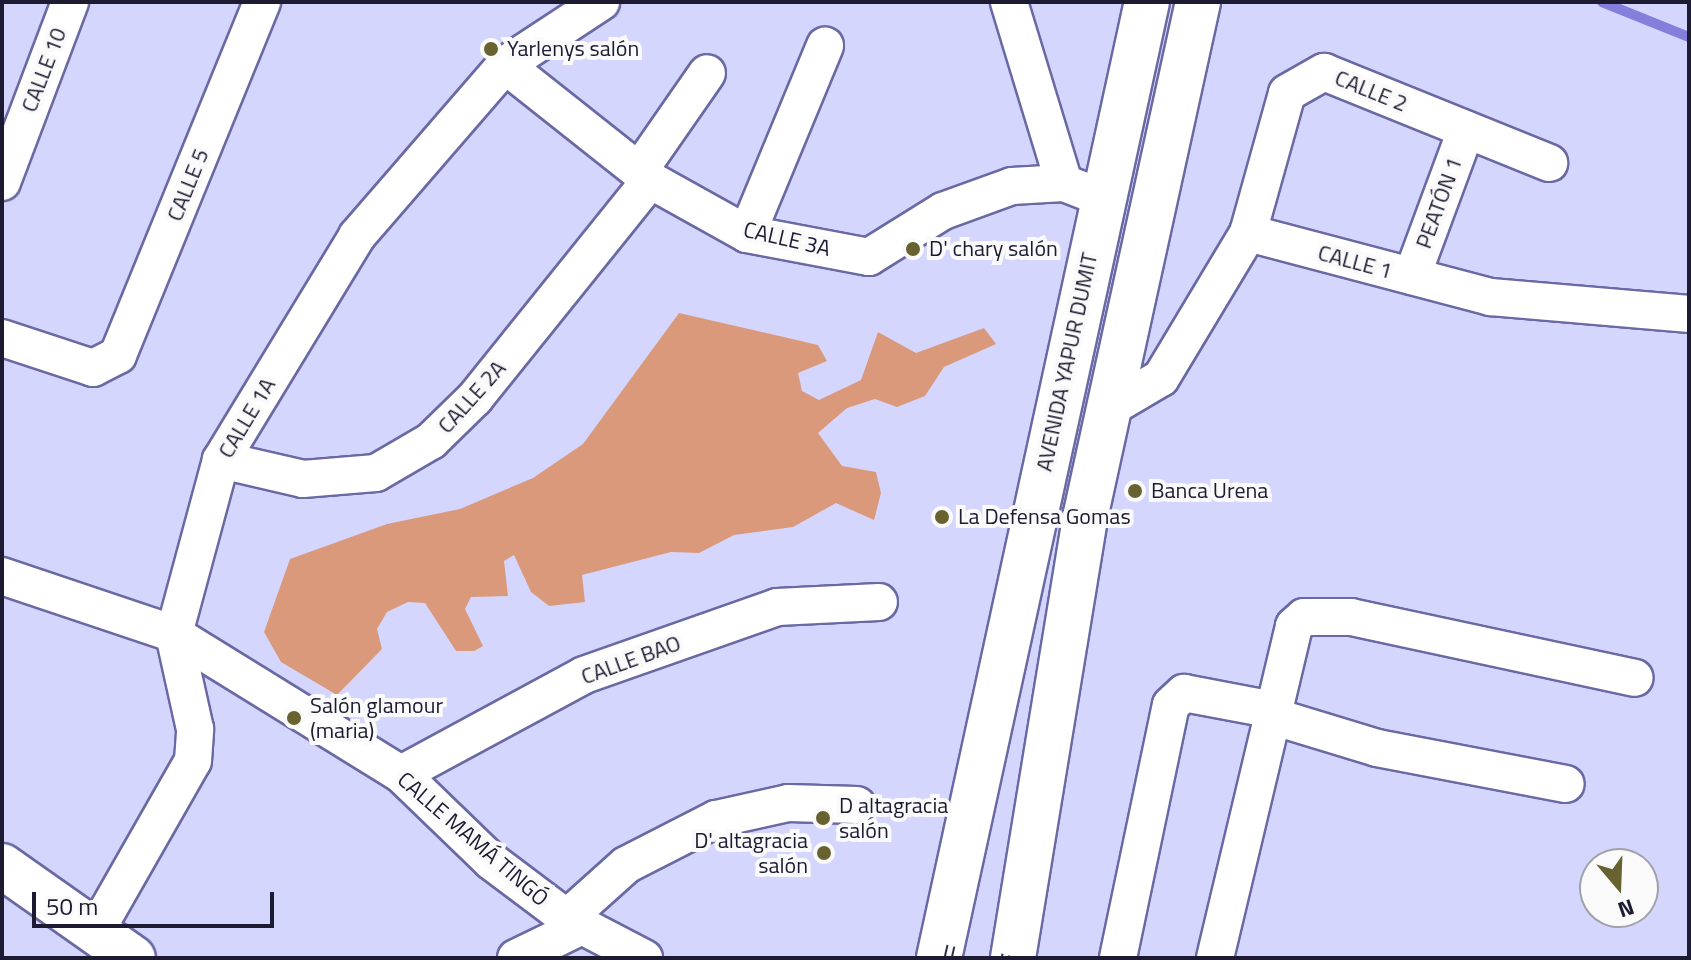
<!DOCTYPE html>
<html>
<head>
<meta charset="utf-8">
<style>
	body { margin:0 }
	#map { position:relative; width:1691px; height:960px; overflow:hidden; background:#d4d6fd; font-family:"Titillium Web",sans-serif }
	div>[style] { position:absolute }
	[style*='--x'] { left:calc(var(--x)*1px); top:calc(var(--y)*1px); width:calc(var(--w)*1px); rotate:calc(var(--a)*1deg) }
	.green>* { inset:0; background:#db997c }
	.stream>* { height:10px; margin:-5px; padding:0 5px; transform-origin:5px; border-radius:5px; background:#837fda }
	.roads { filter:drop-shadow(2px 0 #6a69a3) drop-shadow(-2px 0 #6a69a3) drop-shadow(0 2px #6a69a3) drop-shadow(0 -2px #6a69a3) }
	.minor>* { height:36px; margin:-18px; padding:0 18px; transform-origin:18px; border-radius:18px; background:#fff }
	.secondary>* { height:44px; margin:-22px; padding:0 22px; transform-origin:22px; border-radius:22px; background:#fff }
	.primary>* { height:44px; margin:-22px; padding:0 22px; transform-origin:22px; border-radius:22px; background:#fff }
	.rail>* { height:9px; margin-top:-4.5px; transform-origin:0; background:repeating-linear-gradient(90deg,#fafafa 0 18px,#2f2e46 0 36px); box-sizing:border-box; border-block:2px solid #2f2e46 }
	.dots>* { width:22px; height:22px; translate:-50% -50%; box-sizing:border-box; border:4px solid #fafafa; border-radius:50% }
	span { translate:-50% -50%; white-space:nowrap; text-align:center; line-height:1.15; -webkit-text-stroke:8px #fafafa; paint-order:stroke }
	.poi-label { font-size:22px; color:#1c1b32 }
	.left { translate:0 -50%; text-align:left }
	.right { translate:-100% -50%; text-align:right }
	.street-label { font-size:22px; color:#1c1b32 }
	.frame { position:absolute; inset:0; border:4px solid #1c1b32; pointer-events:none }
	.north { position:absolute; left:1579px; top:848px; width:80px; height:80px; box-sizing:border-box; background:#fafafa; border:2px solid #a1a1aa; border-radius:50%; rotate:161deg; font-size:22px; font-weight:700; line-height:32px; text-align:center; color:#1c1b32 }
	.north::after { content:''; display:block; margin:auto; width:28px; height:36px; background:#67622f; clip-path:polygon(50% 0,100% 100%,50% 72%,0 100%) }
	.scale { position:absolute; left:32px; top:892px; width:242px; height:36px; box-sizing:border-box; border:4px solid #1c1b32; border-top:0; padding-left:10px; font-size:24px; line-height:28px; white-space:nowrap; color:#1c1b32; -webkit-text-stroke:6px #fafafa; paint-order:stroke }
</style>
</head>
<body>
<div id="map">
	<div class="green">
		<div style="clip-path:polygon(679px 313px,818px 345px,827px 361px,798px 373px,802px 391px,819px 400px,861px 380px,878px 332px,916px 353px,984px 328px,996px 344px,944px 367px,925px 396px,897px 407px,875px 399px,847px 408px,818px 433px,842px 466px,876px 472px,881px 493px,874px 520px,836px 503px,793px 527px,734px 535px,699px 553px,671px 552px,582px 575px,585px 602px,549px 606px,531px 592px,514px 555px,504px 561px,508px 596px,471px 597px,465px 609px,483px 646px,474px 651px,456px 651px,425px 603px,408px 602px,387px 612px,377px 629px,382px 649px,337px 695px,281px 662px,264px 632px,290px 559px,387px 524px,460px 509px,533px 478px,583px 444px)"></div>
	</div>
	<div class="stream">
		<div style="--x:1602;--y:2;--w:94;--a:21.9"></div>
	</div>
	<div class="roads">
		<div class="minor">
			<div style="--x:1009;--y:2;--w:189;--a:73.1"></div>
			<div style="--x:505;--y:65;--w:185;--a:38.4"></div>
			<div style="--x:650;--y:180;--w:111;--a:29.1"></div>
			<div style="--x:747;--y:234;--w:124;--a:10.7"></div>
			<div style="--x:869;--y:257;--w:87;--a:-31.9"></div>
			<div style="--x:943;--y:211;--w:73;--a:-19.9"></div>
			<div style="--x:1012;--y:186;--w:52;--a:-3.3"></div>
			<div style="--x:1064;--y:183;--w:40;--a:21"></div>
			<div style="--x:639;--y:171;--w:119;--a:-55.2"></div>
			<div style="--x:2;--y:182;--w:192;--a:-69.3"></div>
			<div style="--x:1248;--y:233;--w:145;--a:-74.4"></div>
			<div style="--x:1287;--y:93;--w:43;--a:-29.6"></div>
			<div style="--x:1324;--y:72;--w:243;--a:22"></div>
			<div style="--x:747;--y:234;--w:204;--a:-67.5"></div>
			<div style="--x:1412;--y:276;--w:156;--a:-69.7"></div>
			<div style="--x:2;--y:338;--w:96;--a:18.2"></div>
			<div style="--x:93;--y:368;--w:28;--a:-27"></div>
			<div style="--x:118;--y:355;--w:381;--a:-67.8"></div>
			<div style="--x:1110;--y:408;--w:59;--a:-30.5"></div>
			<div style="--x:1161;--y:378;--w:169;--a:-59"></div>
			<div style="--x:1248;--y:233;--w:251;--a:14.8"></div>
			<div style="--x:1491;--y:297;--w:199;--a:4.9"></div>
			<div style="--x:221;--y:460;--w:84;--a:13"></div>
			<div style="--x:303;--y:479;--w:73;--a:-4.7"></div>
			<div style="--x:376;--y:473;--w:64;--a:-30.2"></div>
			<div style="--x:431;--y:441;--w:62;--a:-44.3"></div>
			<div style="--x:475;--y:398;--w:280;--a:-51.2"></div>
			<div style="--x:2;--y:576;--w:182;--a:18.6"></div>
			<div style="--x:174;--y:634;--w:267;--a:31.7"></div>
			<div style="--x:401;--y:774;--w:125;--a:44"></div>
			<div style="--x:491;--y:861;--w:95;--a:36.9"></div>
			<div style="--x:567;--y:918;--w:87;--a:27.5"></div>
			<div style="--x:1272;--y:716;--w:110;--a:16.9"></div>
			<div style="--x:1377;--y:748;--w:192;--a:10.8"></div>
			<div style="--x:401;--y:774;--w:208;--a:-28.4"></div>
			<div style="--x:584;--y:675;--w:205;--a:-19.4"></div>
			<div style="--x:777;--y:607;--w:102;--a:-2.8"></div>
			<div style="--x:567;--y:918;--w:79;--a:-41.9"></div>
			<div style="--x:626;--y:865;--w:101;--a:-27.1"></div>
			<div style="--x:716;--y:819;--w:74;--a:-12.5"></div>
			<div style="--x:788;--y:803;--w:69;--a:1.7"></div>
			<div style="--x:97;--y:929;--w:193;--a:-60.3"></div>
			<div style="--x:193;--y:761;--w:32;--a:-86"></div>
			<div style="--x:195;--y:729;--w:97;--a:-102.5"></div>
			<div style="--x:174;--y:634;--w:180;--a:-74.9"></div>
			<div style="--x:221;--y:460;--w:262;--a:-58.7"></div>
			<div style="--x:357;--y:236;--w:226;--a:-49.1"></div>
			<div style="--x:505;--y:65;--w:115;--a:-33.3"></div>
			<div style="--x:516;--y:958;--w:73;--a:-25.9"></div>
			<div style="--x:1118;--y:958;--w:258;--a:-78.2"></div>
			<div style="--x:1171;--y:705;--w:18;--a:-43"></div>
			<div style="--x:1184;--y:693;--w:92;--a:10.7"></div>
			<div style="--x:1215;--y:958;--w:341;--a:-76.6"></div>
			<div style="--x:1294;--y:626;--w:13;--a:-42"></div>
			<div style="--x:1304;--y:617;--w:47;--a:0"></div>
			<div style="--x:1351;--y:617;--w:290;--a:12.1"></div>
		</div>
		<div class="secondary">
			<div style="--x:2;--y:866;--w:160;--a:35.1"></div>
		</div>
		<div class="primary">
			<div style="--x:939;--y:958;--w:978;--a:-77.73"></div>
			<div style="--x:1013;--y:958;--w:446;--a:-80.7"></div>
			<div style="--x:1085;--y:518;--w:528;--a:-77.65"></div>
		</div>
	</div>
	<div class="rail">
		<div style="--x:948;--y:958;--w:13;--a:-77"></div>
		<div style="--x:1005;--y:958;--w:4;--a:-76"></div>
	</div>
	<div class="dots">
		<div style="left:491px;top:49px;background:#67622f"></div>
		<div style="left:913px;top:249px;background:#67622f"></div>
		<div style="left:1135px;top:491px;background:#67622f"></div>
		<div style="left:942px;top:517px;background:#67622f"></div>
		<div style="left:294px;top:718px;background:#67622f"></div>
		<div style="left:823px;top:818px;background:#67622f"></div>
		<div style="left:824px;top:853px;background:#67622f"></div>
	</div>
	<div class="poi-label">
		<span class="left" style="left:507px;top:49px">Yarlenys salón</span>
		<span class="left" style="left:929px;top:249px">D' chary salón</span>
		<span class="left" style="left:1151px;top:491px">Banca Urena</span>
		<span class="left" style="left:958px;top:517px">La Defensa Gomas</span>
		<span class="left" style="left:310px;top:718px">Salón glamour<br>(maria)</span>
		<span class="left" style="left:839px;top:818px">D altagracia<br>salón</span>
		<span class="right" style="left:808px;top:853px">D' altagracia<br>salón</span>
	</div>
	<div class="street-label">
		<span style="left:44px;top:70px;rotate:-69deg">CALLE 10</span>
		<span style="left:1371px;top:91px;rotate:22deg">CALLE 2</span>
		<span style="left:188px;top:185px;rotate:-68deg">CALLE 5</span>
		<span style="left:1439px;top:203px;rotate:-70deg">PEATÓN 1</span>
		<span style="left:787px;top:239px;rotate:13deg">CALLE 3A</span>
		<span style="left:1355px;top:262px;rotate:15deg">CALLE 1</span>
		<span style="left:1067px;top:362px;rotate:-78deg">AVENIDA YAPUR DUMIT</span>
		<span style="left:472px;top:397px;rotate:-48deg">CALLE 2A</span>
		<span style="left:247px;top:418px;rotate:-59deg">CALLE 1A</span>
		<span style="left:631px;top:660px;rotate:-20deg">CALLE BAO</span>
		<span style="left:473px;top:839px;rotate:41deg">CALLE MAMÁ TINGÓ</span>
	</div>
	<div class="frame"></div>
	<div class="north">N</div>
	<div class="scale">50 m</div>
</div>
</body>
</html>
